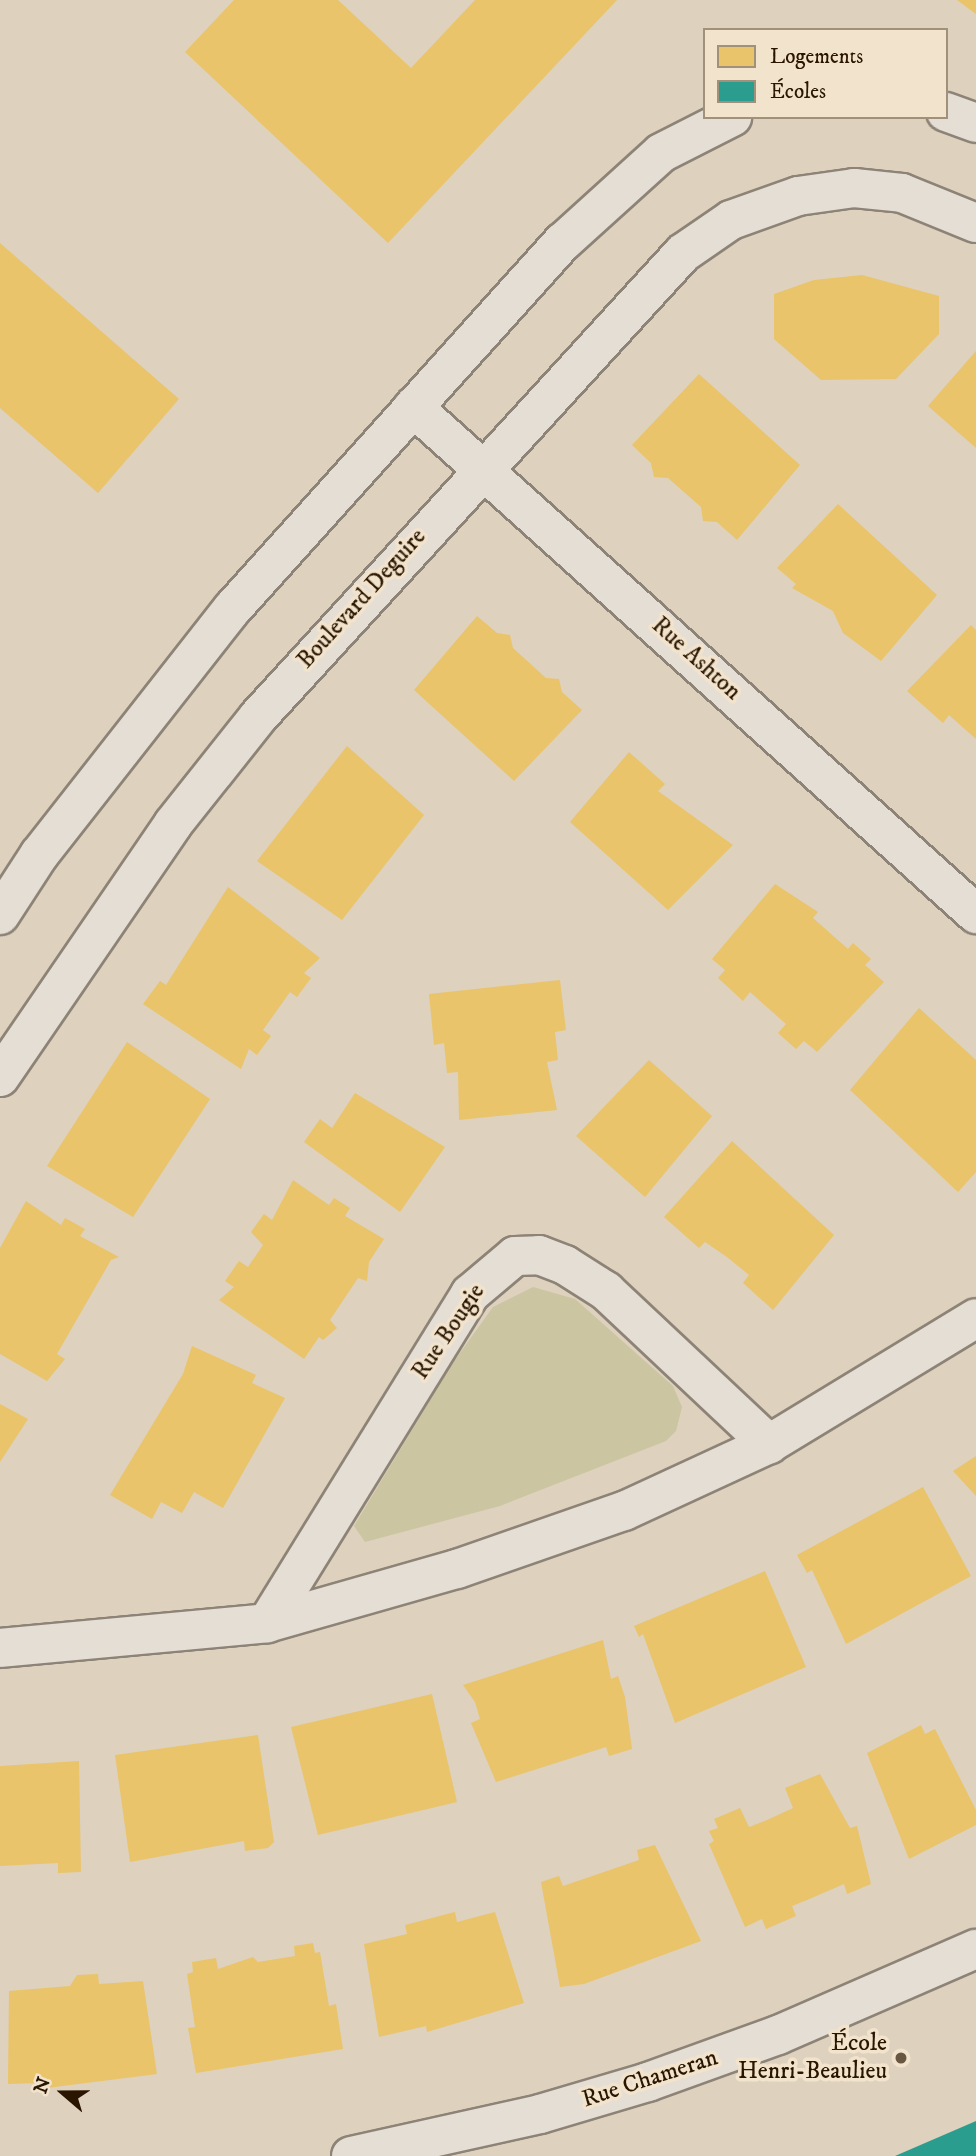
<!DOCTYPE html>
<html>
<head>
<meta charset="utf-8">
<style>
	body { margin:0 }
	#map { position:relative; width:976px; height:2156px; overflow:hidden; background:#ded1be; font-family:"IM FELL DW Pica",serif }
	div>[style] { position:absolute }
	[style*='--x'] { left:calc(var(--x)*1px); top:calc(var(--y)*1px); width:calc(var(--w)*1px); rotate:calc(var(--a)*1deg) }
	.green>* { inset:0; background:#cbc5a1 }
	.homes>* { inset:0; background:#e9c46a }
	.schools>* { inset:0; background:#2a9d8f }
	.roads { filter:drop-shadow(2px 0 #8d8376) drop-shadow(-2px 0 #8d8376) drop-shadow(0 2px #8d8376) drop-shadow(0 -2px #8d8376) }
	.minor>* { height:38px; margin:-19px; padding:0 19px; transform-origin:19px; border-radius:19px; background:#e5ded4 }
	.dots>* { width:19px; height:19px; translate:-50% -50%; box-sizing:border-box; border:4px solid #f2e3cc; border-radius:50% }
	span { translate:-50% -50%; white-space:nowrap; text-align:center; line-height:1.15; -webkit-text-stroke:7px #f2e3cc; paint-order:stroke }
	.street-label { font-size:24px; color:#2a1500 }
	.poi-label { font-size:24px; color:#2a1500 }
	.right { translate:-100% -50%; text-align:right }
	.legend { position:absolute; left:703px; top:28px; width:245px; height:91px; box-sizing:border-box; background:#f2e3cc; border:2px solid #a2917a; margin:0; padding:9px 12px; list-style:none; font-size:21px; color:#2a1500 }
	.legend li { display:flex; align-items:center; gap:14px; height:35px }
	.legend b { width:35px; border:2px solid #a2917a }
	.north { position:absolute; left:28px; top:2058px; width:70px; height:70px; -webkit-text-stroke:5px #f2e3cc; paint-order:stroke; rotate:290deg; font-size:19px; font-weight:700; line-height:28px; text-align:center; color:#2a1500 }
	.north::after { content:''; display:block; margin:auto; width:24px; height:32px; background:#2a1500; clip-path:polygon(50% 0,100% 100%,50% 72%,0 100%) }
</style>
</head>
<body>
<div id="map">
	<div class="green">
		<div style="clip-path:polygon(533px 1287px,575px 1299px,673px 1386px,682px 1407px,676px 1431px,666px 1441px,500px 1506px,365px 1542px,354px 1526px,452px 1364px,493px 1307px)"></div>
	</div>
	<div class="homes">
		<div style="clip-path:polygon(234px 0,338px 0,411px 68px,475px 0,617px 0,388px 243px,185px 52px)"></div>
		<div style="clip-path:polygon(957px 0,976px 0,976px 14px)"></div>
		<div style="clip-path:polygon(0 243px,179px 399px,98px 493px,0 408px)"></div>
		<div style="clip-path:polygon(862px 275px,939px 296px,939px 334px,896px 379px,821px 380px,774px 339px,774px 294px,814px 280px)"></div>
		<div style="clip-path:polygon(976px 351px,976px 448px,928px 406px)"></div>
		<div style="clip-path:polygon(699px 374px,800px 465px,737px 540px,717px 522px,703px 521px,701px 507px,668px 478px,654px 477px,651px 463px,632px 445px)"></div>
		<div style="clip-path:polygon(838px 504px,937px 595px,881px 661px,843px 633px,833px 611px,792px 588px,796px 584px,777px 568px)"></div>
		<div style="clip-path:polygon(477px 616px,497px 633px,510px 635px,513px 648px,546px 678px,559px 679px,562px 692px,582px 710px,514px 781px,414px 690px)"></div>
		<div style="clip-path:polygon(971px 625px,976px 630px,976px 739px,949px 715px,943px 723px,907px 691px)"></div>
		<div style="clip-path:polygon(347px 746px,424px 815px,342px 920px,257px 861px)"></div>
		<div style="clip-path:polygon(629px 752px,665px 784px,658px 791px,733px 845px,668px 910px,570px 822px)"></div>
		<div style="clip-path:polygon(775px 884px,818px 912px,813px 918px,848px 949px,853px 943px,871px 959px,865px 965px,884px 982px,817px 1052px,804px 1041px,796px 1049px,778px 1033px,786px 1024px,750px 992px,743px 1001px,718px 978px,725px 970px,712px 959px)"></div>
		<div style="clip-path:polygon(228px 887px,320px 958px,304px 973px,311px 978px,297px 997px,290px 992px,263px 1030px,271px 1036px,257px 1055px,249px 1049px,241px 1069px,143px 1004px,160px 981px,166px 985px)"></div>
		<div style="clip-path:polygon(560px 980px,566px 1030px,555px 1032px,558px 1060px,547px 1062px,557px 1110px,459px 1120px,458px 1072px,447px 1073px,444px 1043px,434px 1045px,429px 994px)"></div>
		<div style="clip-path:polygon(919px 1008px,976px 1060px,976px 1172px,958px 1192px,850px 1090px)"></div>
		<div style="clip-path:polygon(127px 1042px,210px 1099px,133px 1217px,47px 1166px)"></div>
		<div style="clip-path:polygon(649px 1060px,712px 1116px,645px 1197px,576px 1136px)"></div>
		<div style="clip-path:polygon(355px 1093px,445px 1147px,400px 1212px,304px 1142px,320px 1119px,332px 1128px)"></div>
		<div style="clip-path:polygon(732px 1141px,834px 1235px,773px 1310px,743px 1283px,749px 1275px,727px 1257px,705px 1242px,699px 1248px,664px 1217px)"></div>
		<div style="clip-path:polygon(293px 1180px,329px 1205px,334px 1198px,350px 1208px,345px 1216px,384px 1239px,369px 1262px,367px 1281px,358px 1278px,330px 1320px,337px 1328px,323px 1340px,319px 1337px,304px 1359px,219px 1300px,234px 1287px,225px 1281px,239px 1261px,248px 1267px,263px 1245px,251px 1232px,264px 1214px,272px 1220px)"></div>
		<div style="clip-path:polygon(26px 1201px,61px 1225px,65px 1218px,85px 1229px,80px 1236px,119px 1257px,111px 1260px,57px 1354px,65px 1359px,47px 1381px,0 1354px,0 1248px)"></div>
		<div style="clip-path:polygon(192px 1346px,256px 1375px,252px 1383px,285px 1398px,223px 1508px,194px 1492px,182px 1513px,161px 1502px,152px 1519px,110px 1495px,183px 1374px)"></div>
		<div style="clip-path:polygon(0 1404px,28px 1419px,0 1462px)"></div>
		<div style="clip-path:polygon(976px 1456px,976px 1496px,953px 1471px)"></div>
		<div style="clip-path:polygon(923px 1487px,971px 1576px,846px 1644px,812px 1570px,807px 1573px,797px 1555px)"></div>
		<div style="clip-path:polygon(765px 1571px,806px 1667px,675px 1723px,643px 1634px,639px 1637px,634px 1626px)"></div>
		<div style="clip-path:polygon(603px 1640px,611px 1679px,618px 1676px,625px 1697px,632px 1749px,609px 1756px,606px 1747px,496px 1782px,471px 1723px,480px 1719px,475px 1702px,463px 1685px)"></div>
		<div style="clip-path:polygon(432px 1694px,457px 1802px,318px 1835px,291px 1727px)"></div>
		<div style="clip-path:polygon(921px 1725px,925px 1734px,935px 1729px,976px 1810px,976px 1825px,909px 1859px,867px 1753px)"></div>
		<div style="clip-path:polygon(258px 1735px,274px 1842px,268px 1848px,245px 1851px,244px 1841px,130px 1862px,115px 1755px)"></div>
		<div style="clip-path:polygon(79px 1761px,81px 1872px,58px 1873px,58px 1863px,0 1866px,0 1766px)"></div>
		<div style="clip-path:polygon(820px 1774px,850px 1828px,857px 1826px,871px 1884px,847px 1894px,844px 1884px,807px 1900px,792px 1906px,796px 1916px,766px 1929px,762px 1919px,745px 1927px,709px 1844px,714px 1841px,709px 1831px,718px 1828px,714px 1819px,740px 1808px,749px 1827px,767px 1820px,793px 1808px,785px 1788px)"></div>
		<div style="clip-path:polygon(655px 1845px,701px 1941px,584px 1984px,560px 1987px,541px 1882px,559px 1876px,563px 1886px,639px 1860px,637px 1850px)"></div>
		<div style="clip-path:polygon(455px 1912px,457px 1922px,495px 1912px,524px 2003px,427px 2032px,426px 2026px,379px 2037px,364px 1944px,407px 1934px,405px 1925px)"></div>
		<div style="clip-path:polygon(313px 1943px,315px 1953px,320px 1952px,329px 2006px,336px 2004px,343px 2049px,196px 2073px,188px 2028px,195px 2027px,187px 1974px,193px 1972px,192px 1962px,216px 1958px,218px 1969px,253px 1957px,258px 1962px,295px 1956px,294px 1946px)"></div>
		<div style="clip-path:polygon(98px 1974px,99px 1984px,143px 1981px,157px 2074px,39px 2089px,38px 2083px,8px 2084px,9px 1991px,70px 1986px,77px 1975px)"></div>
	</div>
	<div class="schools">
		<div style="clip-path:polygon(976px 2121px,976px 2156px,895px 2156px)"></div>
	</div>
	<div class="roads">
		<div class="minor">
			<div style="--x:946;--y:112;--w:32;--a:20"></div>
			<div style="--x:413;--y:407;--w:758;--a:42"></div>
			<div style="--x:0;--y:915;--w:72;--a:-57"></div>
			<div style="--x:39;--y:855;--w:314;--a:-51.9"></div>
			<div style="--x:233;--y:608;--w:493;--a:-48"></div>
			<div style="--x:563;--y:242;--w:132;--a:-42.2"></div>
			<div style="--x:661;--y:153;--w:80;--a:-26.9"></div>
			<div style="--x:0;--y:1077;--w:306;--a:-55.6"></div>
			<div style="--x:173;--y:824;--w:137;--a:-51.5"></div>
			<div style="--x:258;--y:717;--w:629;--a:-47.51"></div>
			<div style="--x:683;--y:253;--w:58;--a:-34.5"></div>
			<div style="--x:731;--y:220;--w:71;--a:-19.7"></div>
			<div style="--x:798;--y:196;--w:57;--a:-8.1"></div>
			<div style="--x:854;--y:188;--w:48;--a:5.9"></div>
			<div style="--x:902;--y:193;--w:80;--a:22.1"></div>
			<div style="--x:267;--y:1623;--w:387;--a:-58.3"></div>
			<div style="--x:470;--y:1294;--w:59;--a:-40.2"></div>
			<div style="--x:515;--y:1256;--w:24;--a:-2"></div>
			<div style="--x:539;--y:1255;--w:28;--a:21"></div>
			<div style="--x:565;--y:1265;--w:49;--a:32.4"></div>
			<div style="--x:606;--y:1291;--w:224;--a:43.2"></div>
			<div style="--x:0;--y:1648;--w:268;--a:-5.3"></div>
			<div style="--x:267;--y:1623;--w:198;--a:-15.9"></div>
			<div style="--x:457;--y:1569;--w:177;--a:-19.2"></div>
			<div style="--x:624;--y:1511;--w:160;--a:-24.8"></div>
			<div style="--x:769;--y:1444;--w:242;--a:-31.3"></div>
			<div style="--x:351;--y:2156;--w:194;--a:-12.5"></div>
			<div style="--x:540;--y:2114;--w:113;--a:-16.5"></div>
			<div style="--x:648;--y:2082;--w:138;--a:-19.9"></div>
			<div style="--x:778;--y:2035;--w:216;--a:-23.5"></div>
		</div>
	</div>
	<div class="dots">
		<div style="left:901px;top:2058px;background:#695742"></div>
	</div>
	<div class="street-label">
		<span style="left:362px;top:599px;rotate:-48deg">Boulevard Deguire</span>
		<span style="left:696px;top:659px;rotate:42deg">Rue Ashton</span>
		<span style="left:449px;top:1332px;rotate:-56deg">Rue Bougie</span>
		<span style="left:650px;top:2079px;rotate:-18deg">Rue Chameran</span>
	</div>
	<div class="poi-label">
		<span class="right" style="left:887px;top:2058px">École<br>Henri-Beaulieu</span>
	</div>
	<ul class="legend">
	<li><b style="height:19px;background:#e9c46a"></b>Logements</li>
	<li><b style="height:19px;background:#2a9d8f"></b>Écoles</li>
	</ul>
	<div class="north">N</div>
</div>
</body>
</html>
